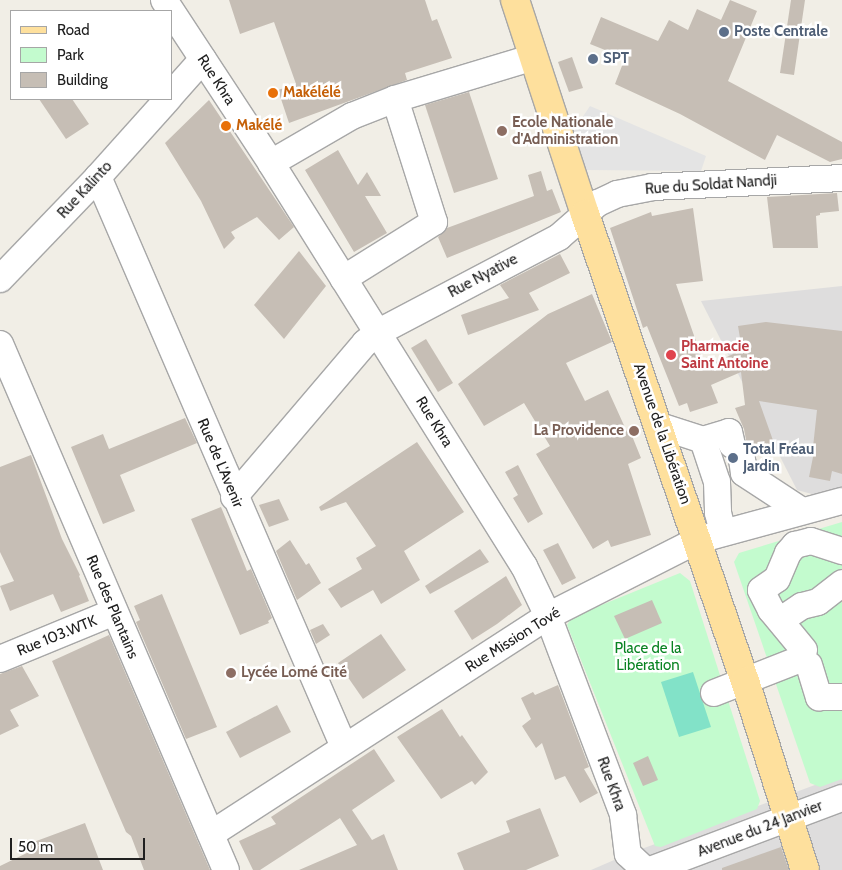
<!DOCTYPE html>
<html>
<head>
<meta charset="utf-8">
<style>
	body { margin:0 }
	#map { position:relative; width:842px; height:870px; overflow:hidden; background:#f1eee6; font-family:Cabin,sans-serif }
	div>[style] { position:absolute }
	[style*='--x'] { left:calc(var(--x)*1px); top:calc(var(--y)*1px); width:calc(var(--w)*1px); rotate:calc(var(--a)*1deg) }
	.residential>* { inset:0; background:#dedddd }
	.park>* { inset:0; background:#c3fbce }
	.pitch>* { inset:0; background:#82e2c8 }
	.parking>* { inset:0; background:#e4e4e4 }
	.building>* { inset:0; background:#c6beb5 }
	.roads { filter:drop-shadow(1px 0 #a7a7a7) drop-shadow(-1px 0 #a7a7a7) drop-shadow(0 1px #a7a7a7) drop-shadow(0 -1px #a7a7a7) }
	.minor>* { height:26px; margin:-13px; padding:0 13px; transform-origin:13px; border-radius:13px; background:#fff }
	.major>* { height:28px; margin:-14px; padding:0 14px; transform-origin:14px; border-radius:14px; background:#fee09d }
	.dots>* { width:14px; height:14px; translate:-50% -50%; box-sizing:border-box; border:2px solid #fff; border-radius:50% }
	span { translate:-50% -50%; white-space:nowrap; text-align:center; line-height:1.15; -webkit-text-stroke:5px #fff; paint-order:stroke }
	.service-label { font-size:15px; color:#4e5e75; font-weight:700 }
	.left { translate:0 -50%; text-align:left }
	.street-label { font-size:15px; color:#202020 }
	.food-label { font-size:15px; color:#c56008; font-weight:700 }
	.education-label { font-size:15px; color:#785e54; font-weight:700 }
	.right { translate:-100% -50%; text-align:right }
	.health-label { font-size:15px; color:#be3a42; font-weight:700 }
	.park-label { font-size:15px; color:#098322 }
	.legend { position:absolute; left:10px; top:10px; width:162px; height:90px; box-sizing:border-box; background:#fff; border:1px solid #a6a6a6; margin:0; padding:6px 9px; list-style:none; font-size:15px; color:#202020 }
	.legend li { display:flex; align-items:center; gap:10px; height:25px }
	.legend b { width:25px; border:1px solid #a6a6a6 }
	.scale { position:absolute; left:10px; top:838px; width:135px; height:22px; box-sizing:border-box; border:2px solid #202020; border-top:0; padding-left:6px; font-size:15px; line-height:18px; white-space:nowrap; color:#202020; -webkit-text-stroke:4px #fff; paint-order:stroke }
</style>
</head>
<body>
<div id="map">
	<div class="residential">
		<div style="clip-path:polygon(842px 286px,842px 502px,797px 490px,701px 301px)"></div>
		<div style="clip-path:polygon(842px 775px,842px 870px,591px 870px,628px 854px)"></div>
	</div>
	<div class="park">
		<div style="clip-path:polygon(842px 522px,842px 779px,820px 787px,810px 783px,734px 562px,739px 553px)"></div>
		<div style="clip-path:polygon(680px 573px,690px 581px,760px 801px,757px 809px,661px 847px,655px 846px,567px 625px,572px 617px)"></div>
	</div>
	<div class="pitch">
		<div style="clip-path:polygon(693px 672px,711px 727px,679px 737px,661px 682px)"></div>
	</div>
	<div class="parking">
		<div style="clip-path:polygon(590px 106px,706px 156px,701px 171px,587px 170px,568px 139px)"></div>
	</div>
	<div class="building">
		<div style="clip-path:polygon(229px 0,425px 0,432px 21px,437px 19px,452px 58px,405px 73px,407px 80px,289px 123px,278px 90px,296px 84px,274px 22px,240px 34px)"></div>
		<div style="clip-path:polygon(730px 0,757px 11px,728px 81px,842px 142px,842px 159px,830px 162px,777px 135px,765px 160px,680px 114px,615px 84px,625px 58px,590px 44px,601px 17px,658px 41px,669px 20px,688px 30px,697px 9px,721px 20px)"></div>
		<div style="clip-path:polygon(791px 0,805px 0,794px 75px,780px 73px)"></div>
		<div style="clip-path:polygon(572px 57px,583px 88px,569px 92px,558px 62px)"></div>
		<div style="clip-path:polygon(469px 92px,498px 179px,454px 193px,425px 105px)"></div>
		<div style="clip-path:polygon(39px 99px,72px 99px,89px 124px,66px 139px)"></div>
		<div style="clip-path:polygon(209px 100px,294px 227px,279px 240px,257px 217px,231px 232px,235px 238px,224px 249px,201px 201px,165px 143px)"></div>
		<div style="clip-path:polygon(338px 150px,358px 185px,367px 172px,381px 196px,365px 196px,387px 233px,354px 252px,305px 170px)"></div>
		<div style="clip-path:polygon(541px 171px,547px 191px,552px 189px,561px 212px,447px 258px,438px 237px,447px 228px,534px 196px,528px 175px)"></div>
		<div style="clip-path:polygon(837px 193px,839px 211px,820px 213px,820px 215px,816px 216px,818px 248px,773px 248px,767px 197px)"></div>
		<div style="clip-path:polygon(693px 208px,703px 281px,676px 284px,705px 367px,742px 350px,738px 326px,766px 322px,842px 331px,842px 474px,832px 471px,830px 481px,809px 477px,815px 447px,813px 447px,817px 410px,759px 401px,775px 446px,761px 450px,761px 452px,756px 454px,747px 445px,744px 429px,735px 408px,745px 405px,741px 372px,711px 385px,718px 403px,690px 412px,687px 403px,679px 406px,647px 326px,643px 328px,610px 228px,651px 212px,652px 216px)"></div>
		<div style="clip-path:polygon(299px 251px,326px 286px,284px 339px,254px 305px)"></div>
		<div style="clip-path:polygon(560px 254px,570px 273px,529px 293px,539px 310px,468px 335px,461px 315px,509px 298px,500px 285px)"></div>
		<div style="clip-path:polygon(592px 294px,612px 342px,566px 363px,585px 401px,608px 390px,627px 432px,630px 431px,641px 458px,628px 464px,651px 535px,611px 547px,608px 540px,593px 549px,536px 454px,550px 446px,524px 403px,484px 426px,458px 384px,548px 314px)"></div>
		<div style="clip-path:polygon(426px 339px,453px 383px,438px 392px,411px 348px)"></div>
		<div style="clip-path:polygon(185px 418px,197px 443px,120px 475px,135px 511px,103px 524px,71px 447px,103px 434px,109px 449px)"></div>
		<div style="clip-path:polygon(417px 442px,464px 512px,404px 551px,420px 580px,381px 604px,373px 590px,341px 608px,328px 589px,362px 569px,356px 558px,376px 546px,346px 502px,321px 511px,319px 507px)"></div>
		<div style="clip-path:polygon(31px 455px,62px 539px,80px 575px,79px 576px,89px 601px,61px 612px,53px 594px,10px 611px,0 586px,14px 581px,0 552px,0 467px)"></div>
		<div style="clip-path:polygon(518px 465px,543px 514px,528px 523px,513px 498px,518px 495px,505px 472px)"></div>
		<div style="clip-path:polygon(279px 499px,289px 520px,269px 527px,259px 505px)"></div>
		<div style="clip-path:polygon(221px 507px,247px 571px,251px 569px,272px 618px,268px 621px,269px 623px,240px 635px,191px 519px)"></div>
		<div style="clip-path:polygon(290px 540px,306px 565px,309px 563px,321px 583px,297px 600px,276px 551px)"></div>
		<div style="clip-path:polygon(558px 543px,576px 578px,562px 585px,543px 550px)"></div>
		<div style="clip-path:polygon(480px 549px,489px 562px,430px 594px,425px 586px)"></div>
		<div style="clip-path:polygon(506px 576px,522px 605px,497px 624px,472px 640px,454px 611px)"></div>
		<div style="clip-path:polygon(162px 594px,217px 727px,186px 739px,136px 622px,140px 620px,134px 606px)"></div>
		<div style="clip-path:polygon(652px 600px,662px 623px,625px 639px,614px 616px)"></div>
		<div style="clip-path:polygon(323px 624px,330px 635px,316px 644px,310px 630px)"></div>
		<div style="clip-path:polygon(381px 634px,406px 670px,363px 699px,338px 663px)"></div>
		<div style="clip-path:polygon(109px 635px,210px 870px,144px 870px,131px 836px,126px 832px,52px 661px)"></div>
		<div style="clip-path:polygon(22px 666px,39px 696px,10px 710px,19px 726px,0 735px,0 674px)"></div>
		<div style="clip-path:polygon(558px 685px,589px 767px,584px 769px,598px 793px,580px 803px,565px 776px,555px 780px,542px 743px,536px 748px,522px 726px,531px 719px,521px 698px,533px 692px,535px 695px)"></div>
		<div style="clip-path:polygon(277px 705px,291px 732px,240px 758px,226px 732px)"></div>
		<div style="clip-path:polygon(442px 709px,460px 737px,462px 735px,488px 772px,475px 785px,472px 781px,441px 799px,397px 737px)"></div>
		<div style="clip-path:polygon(374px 749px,395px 781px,352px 810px,372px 840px,384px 834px,398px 870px,299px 870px,357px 845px,340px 818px,260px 870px,253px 870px,239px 841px,276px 824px,271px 817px)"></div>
		<div style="clip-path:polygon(648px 756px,658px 780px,643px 786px,633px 763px)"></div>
		<div style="clip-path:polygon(540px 808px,559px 856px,526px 870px,464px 870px,457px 853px,510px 832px,506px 821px)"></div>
		<div style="clip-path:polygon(85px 823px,103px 870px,0 870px,0 866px,31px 851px,31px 843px)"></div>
		<div style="clip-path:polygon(781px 847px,789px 870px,722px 870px,722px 868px)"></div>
	</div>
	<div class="roads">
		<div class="minor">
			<div style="--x:164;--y:0;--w:195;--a:56.7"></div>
			<div style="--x:271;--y:163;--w:476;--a:57.9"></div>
			<div style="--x:524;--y:566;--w:55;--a:64.4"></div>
			<div style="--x:548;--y:616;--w:213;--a:69.3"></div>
			<div style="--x:623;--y:815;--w:39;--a:83"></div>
			<div style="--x:628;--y:854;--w:23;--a:43"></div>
			<div style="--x:171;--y:95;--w:48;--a:-48.4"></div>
			<div style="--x:395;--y:99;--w:145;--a:-16.8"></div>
			<div style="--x:271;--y:163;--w:94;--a:-30.1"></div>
			<div style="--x:352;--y:116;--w:46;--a:-21.6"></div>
			<div style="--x:395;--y:99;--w:129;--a:72.4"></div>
			<div style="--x:434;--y:222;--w:107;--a:147.9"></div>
			<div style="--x:98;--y:177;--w:621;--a:66.66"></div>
			<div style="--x:0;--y:279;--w:141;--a:-46.1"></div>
			<div style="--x:98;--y:177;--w:105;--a:-48.1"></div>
			<div style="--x:0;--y:344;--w:572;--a:66.75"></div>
			<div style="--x:660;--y:426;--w:45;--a:18"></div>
			<div style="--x:703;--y:440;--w:27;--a:-17"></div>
			<div style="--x:729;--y:432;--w:13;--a:77"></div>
			<div style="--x:703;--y:440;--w:44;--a:71.6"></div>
			<div style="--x:717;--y:482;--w:31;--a:88"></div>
			<div style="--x:718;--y:513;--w:20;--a:75"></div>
			<div style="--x:742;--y:459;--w:14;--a:82"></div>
			<div style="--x:744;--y:473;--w:69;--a:33.2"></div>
			<div style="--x:234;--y:497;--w:202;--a:-49.6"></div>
			<div style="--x:365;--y:343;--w:16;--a:-40"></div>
			<div style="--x:377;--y:333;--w:206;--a:-27.8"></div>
			<div style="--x:559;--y:237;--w:52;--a:-41.1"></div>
			<div style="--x:598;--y:203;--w:21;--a:-25"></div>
			<div style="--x:617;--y:194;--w:36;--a:-11"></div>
			<div style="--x:652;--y:187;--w:190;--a:-2.7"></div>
			<div style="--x:781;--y:620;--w:25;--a:-34"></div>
			<div style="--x:802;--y:606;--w:16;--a:-14"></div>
			<div style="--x:818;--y:602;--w:31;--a:-38"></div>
			<div style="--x:804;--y:650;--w:52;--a:-129.5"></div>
			<div style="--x:771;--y:610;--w:22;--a:-117"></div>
			<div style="--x:761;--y:590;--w:19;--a:-35"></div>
			<div style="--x:777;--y:579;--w:28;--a:-67"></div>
			<div style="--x:788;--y:553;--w:11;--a:-49"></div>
			<div style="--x:795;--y:545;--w:16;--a:-14"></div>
			<div style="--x:811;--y:541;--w:33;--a:18"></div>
			<div style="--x:0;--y:659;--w:123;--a:-22.4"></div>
			<div style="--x:809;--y:665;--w:34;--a:73"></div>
			<div style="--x:819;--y:697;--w:23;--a:0"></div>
			<div style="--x:714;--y:693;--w:90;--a:-21.4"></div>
			<div style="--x:211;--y:834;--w:401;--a:-32.9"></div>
			<div style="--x:548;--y:616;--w:168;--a:-26.9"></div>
			<div style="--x:698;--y:540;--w:149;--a:-15.2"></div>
			<div style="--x:650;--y:870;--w:205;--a:-20.6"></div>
		</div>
		<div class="major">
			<div style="--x:515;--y:0;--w:225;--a:71.9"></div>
			<div style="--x:585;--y:214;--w:494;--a:71.1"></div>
			<div style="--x:745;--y:681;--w:198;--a:72.4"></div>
		</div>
	</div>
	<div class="dots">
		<div style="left:724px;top:32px;background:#5c6f8a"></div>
		<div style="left:593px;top:59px;background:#5c6f8a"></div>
		<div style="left:273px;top:93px;background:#e8710a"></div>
		<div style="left:226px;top:126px;background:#e8710a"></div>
		<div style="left:502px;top:131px;background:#8d6e63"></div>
		<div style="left:671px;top:355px;background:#e0444e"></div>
		<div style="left:634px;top:431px;background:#8d6e63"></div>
		<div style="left:733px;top:458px;background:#5c6f8a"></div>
		<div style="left:231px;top:673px;background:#8d6e63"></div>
	</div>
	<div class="service-label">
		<span class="left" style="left:734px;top:32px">Poste Centrale</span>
		<span class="left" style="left:603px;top:59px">SPT</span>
		<span class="left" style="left:743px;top:458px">Total Fréau<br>Jardin</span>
	</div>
	<div class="street-label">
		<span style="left:216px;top:80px;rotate:57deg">Rue Khra</span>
		<span style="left:711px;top:185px;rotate:-4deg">Rue du Soldat Nandji</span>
		<span style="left:85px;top:190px;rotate:-47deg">Rue Kalinto</span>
		<span style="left:483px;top:276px;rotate:-28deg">Rue Nyative</span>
		<span style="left:434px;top:422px;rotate:58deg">Rue Khra</span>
		<span style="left:662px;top:434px;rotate:71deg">Avenue de la Libération</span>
		<span style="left:220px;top:463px;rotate:67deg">Rue de L'Avenir</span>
		<span style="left:112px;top:607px;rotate:67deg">Rue des Plantains</span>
		<span style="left:57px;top:636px;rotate:-22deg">Rue 103.WTK</span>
		<span style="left:513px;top:640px;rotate:-32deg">Rue Mission Tové</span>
		<span style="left:611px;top:784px;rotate:70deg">Rue Khra</span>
		<span style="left:760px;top:829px;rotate:-21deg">Avenue du 24 Janvier</span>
	</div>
	<div class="food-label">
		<span class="left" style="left:283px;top:93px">Makélélé</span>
		<span class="left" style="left:236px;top:126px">Makélé</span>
	</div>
	<div class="education-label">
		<span class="left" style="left:512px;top:131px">Ecole Nationale<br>d'Administration</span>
		<span class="right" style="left:624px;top:431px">La Providence</span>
		<span class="left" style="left:241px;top:673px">Lycée Lomé Cité</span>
	</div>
	<div class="health-label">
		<span class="left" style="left:681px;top:355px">Pharmacie<br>Saint Antoine</span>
	</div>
	<div class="park-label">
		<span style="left:648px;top:657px">Place de la<br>Libération</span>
	</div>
	<ul class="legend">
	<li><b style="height:6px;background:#fee09d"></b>Road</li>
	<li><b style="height:14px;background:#c3fbce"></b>Park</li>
	<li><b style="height:14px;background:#c6beb5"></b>Building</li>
	</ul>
	<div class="scale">50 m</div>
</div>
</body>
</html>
